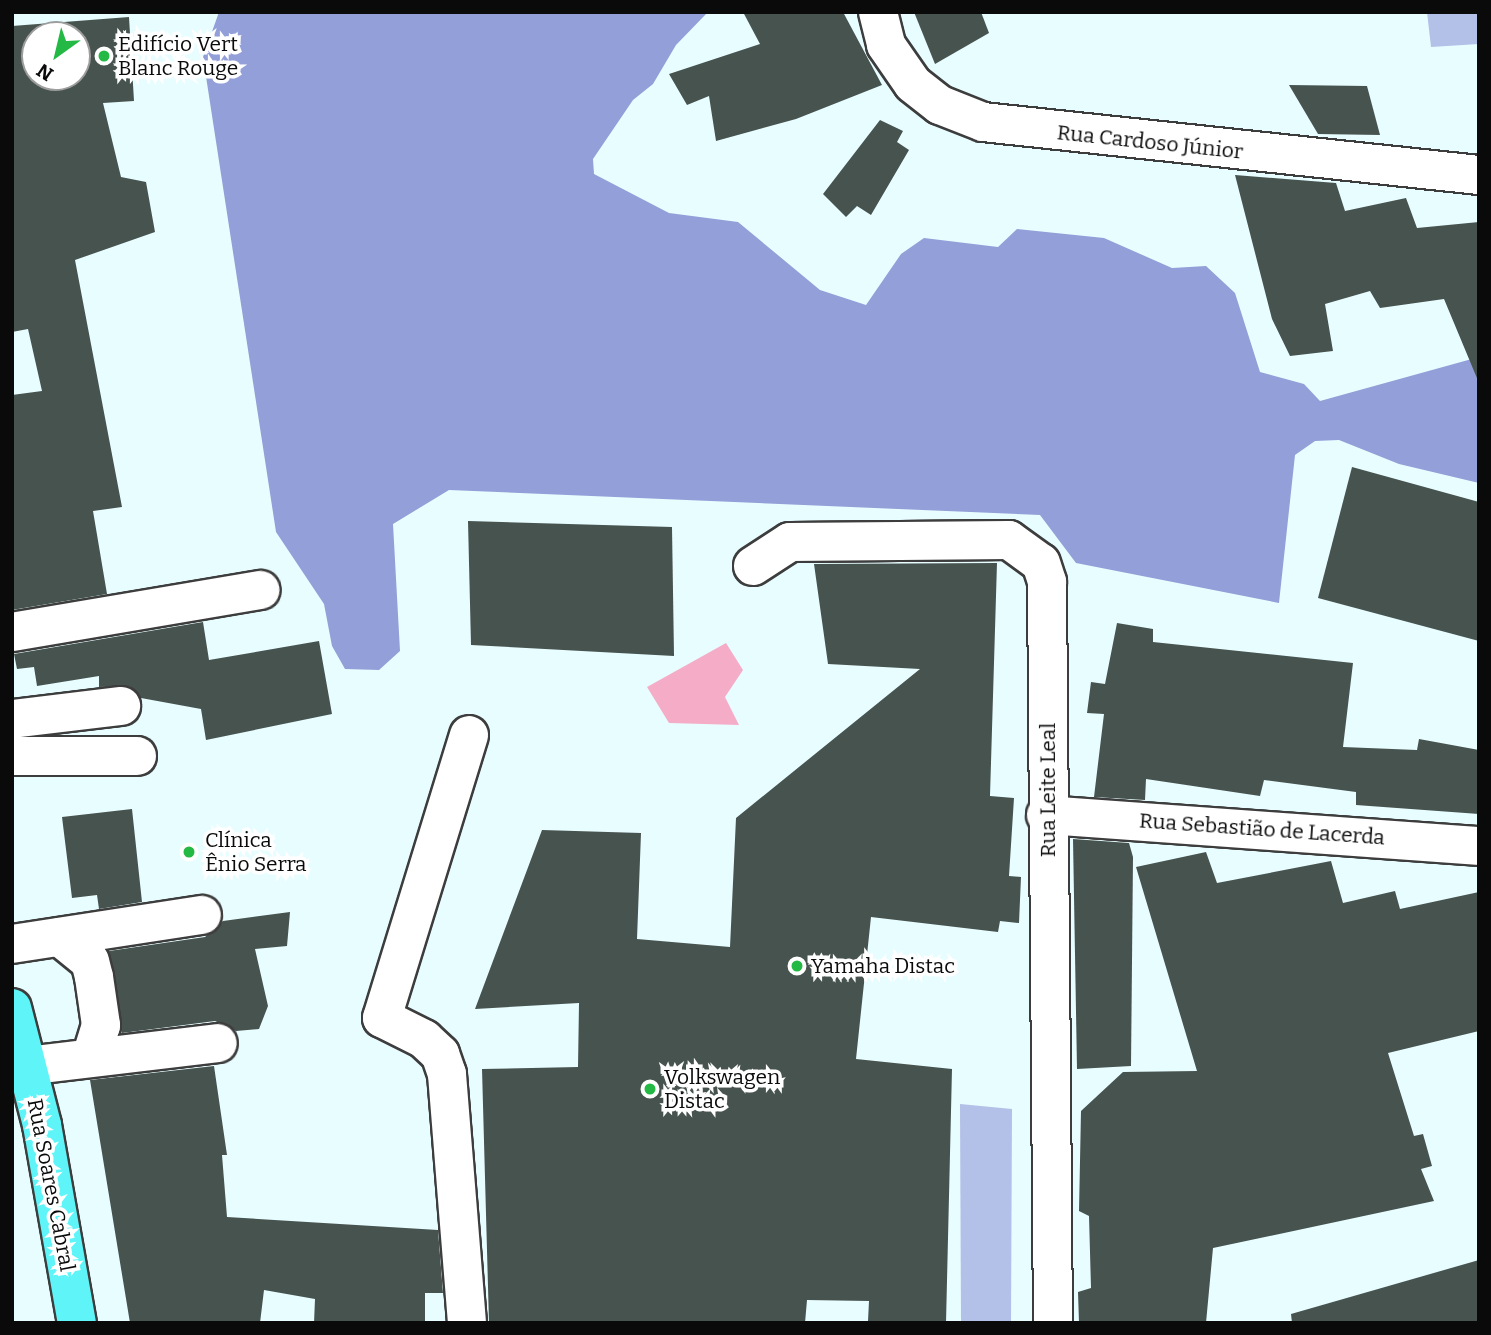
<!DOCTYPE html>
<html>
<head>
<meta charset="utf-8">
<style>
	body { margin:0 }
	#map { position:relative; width:1491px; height:1335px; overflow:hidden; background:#e8fdff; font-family:Bitter,serif }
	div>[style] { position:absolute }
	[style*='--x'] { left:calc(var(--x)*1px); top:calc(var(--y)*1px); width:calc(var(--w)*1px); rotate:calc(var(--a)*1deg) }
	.green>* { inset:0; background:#b3c0e8 }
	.forest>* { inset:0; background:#929fd8 }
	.water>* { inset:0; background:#f5adc7 }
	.building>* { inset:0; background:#47534f }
	.roads { filter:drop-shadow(2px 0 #3d3d3d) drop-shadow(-2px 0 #3d3d3d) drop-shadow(0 2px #3d3d3d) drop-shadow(0 -2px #3d3d3d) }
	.minor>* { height:38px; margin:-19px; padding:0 19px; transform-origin:19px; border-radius:19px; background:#fff }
	.major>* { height:38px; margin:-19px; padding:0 19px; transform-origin:19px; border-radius:19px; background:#5ff4f8 }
	.dots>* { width:19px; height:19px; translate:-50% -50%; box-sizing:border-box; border:4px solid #fff; border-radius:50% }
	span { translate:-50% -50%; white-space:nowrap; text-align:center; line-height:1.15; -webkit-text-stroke:7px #fff; paint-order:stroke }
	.poi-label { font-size:21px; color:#0a0a0a }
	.left { translate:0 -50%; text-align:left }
	.street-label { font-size:21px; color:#0a0a0a }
	.frame { position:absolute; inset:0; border:14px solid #0a0a0a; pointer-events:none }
	.north { position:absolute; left:21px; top:21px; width:70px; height:70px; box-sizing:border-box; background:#fff; border:2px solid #9d9d9d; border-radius:50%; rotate:214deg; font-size:19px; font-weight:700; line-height:28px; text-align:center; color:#0a0a0a }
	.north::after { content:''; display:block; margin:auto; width:24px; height:32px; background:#24b845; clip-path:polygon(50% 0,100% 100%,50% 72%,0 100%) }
</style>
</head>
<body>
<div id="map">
	<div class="green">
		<div style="clip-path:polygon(1427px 12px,1479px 12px,1479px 44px,1431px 47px)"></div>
		<div style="clip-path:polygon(960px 1104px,1012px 1109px,1011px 1323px,961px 1323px)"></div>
	</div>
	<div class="forest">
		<div style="clip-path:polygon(219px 12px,708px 12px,676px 45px,653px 84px,633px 100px,593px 159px,594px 174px,669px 213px,738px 222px,820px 290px,866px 305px,901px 254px,924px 238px,998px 247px,1017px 229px,1104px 238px,1172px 268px,1206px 266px,1235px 293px,1260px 372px,1304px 384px,1320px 401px,1479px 357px,1479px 483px,1399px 464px,1339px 440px,1315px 441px,1295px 455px,1279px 603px,1076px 563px,1040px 515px,449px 490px,393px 524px,400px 651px,379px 670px,345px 669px,332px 646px,324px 604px,276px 532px,203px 57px)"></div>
	</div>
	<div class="water">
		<div style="clip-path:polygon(726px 643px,743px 670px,725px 697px,739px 725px,669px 723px,647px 687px)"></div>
	</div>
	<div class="building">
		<div style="clip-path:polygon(743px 12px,843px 12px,882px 85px,796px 119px,716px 141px,709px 96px,687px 105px,669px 74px,760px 44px)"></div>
		<div style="clip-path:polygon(914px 12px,981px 12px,989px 33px,935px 64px)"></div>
		<div style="clip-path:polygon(evenodd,129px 17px,134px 101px,103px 103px,121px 177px,146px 182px,155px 232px,75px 260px,122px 507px,93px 511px,107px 594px,12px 610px,12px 395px,42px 391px,28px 329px,12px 332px,12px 26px,129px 17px,35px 35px,77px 35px,77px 77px,35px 77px,35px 35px)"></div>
		<div style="clip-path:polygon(1289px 85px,1367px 86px,1380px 135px,1318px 134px)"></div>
		<div style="clip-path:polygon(880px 120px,903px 131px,897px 142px,909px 150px,871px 215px,857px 206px,846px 217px,823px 194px)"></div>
		<div style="clip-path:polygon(1235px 175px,1336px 183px,1345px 211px,1406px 198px,1417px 228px,1479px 222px,1479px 383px,1444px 299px,1380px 308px,1370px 291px,1325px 304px,1333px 351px,1290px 356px,1272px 319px)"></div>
		<div style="clip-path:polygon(1352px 467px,1479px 502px,1479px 641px,1318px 598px)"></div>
		<div style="clip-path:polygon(468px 521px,672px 527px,674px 656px,471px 645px)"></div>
		<div style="clip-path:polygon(997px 563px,990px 796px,1014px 798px,1009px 876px,1021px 877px,1019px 923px,1000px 921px,998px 932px,871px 917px,856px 1059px,952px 1069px,946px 1323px,868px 1321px,869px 1301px,807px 1300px,805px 1323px,489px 1323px,482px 1069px,578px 1067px,579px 1003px,475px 1009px,542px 830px,641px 833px,637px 939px,730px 947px,736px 818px,920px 669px,828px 664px,814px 564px)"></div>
		<div style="clip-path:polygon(203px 622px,209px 660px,319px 641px,332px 714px,206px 740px,201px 709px,141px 698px,129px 686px,99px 687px,99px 676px,37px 686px,34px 667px,17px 669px,14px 654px)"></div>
		<div style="clip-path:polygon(1117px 623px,1153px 629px,1153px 642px,1353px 663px,1343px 747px,1417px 750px,1419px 739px,1479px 750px,1479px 814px,1356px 805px,1356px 792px,1264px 780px,1260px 796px,1146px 779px,1145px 800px,1094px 797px,1104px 714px,1087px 713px,1091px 682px,1105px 684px)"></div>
		<div style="clip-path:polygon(132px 809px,142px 902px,99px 909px,97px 895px,72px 898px,62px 817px)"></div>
		<div style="clip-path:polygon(1073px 839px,1129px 843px,1133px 857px,1131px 1066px,1077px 1069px)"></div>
		<div style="clip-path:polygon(1206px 852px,1217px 883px,1331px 861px,1343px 903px,1395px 891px,1400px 909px,1479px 892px,1479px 1031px,1388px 1053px,1414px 1136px,1423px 1134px,1432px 1166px,1421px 1169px,1434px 1201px,1213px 1248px,1206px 1323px,1079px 1323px,1078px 1292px,1091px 1288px,1089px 1216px,1079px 1211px,1081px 1111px,1123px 1072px,1197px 1071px,1136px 867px)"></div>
		<div style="clip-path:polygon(290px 912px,287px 946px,255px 949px,268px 1006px,259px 1029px,236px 1031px,215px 1021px,122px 1033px,109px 951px,205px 937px,223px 921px)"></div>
		<div style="clip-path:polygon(214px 1066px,227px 1155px,222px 1155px,227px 1217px,438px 1230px,443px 1293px,425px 1293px,425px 1323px,314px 1323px,315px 1299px,264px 1290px,260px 1323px,130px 1323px,90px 1080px)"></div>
		<div style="clip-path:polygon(1479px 1260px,1479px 1323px,1292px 1323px,1291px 1314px)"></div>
	</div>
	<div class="roads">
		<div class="minor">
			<div style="--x:878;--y:12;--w:34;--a:76"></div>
			<div style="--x:886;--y:45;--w:47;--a:55.3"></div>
			<div style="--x:913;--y:84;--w:34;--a:38"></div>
			<div style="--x:940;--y:105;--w:46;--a:21.6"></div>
			<div style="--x:983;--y:122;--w:499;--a:6.1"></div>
			<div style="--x:753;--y:566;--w:44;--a:-33"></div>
			<div style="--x:790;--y:542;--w:219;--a:-0.5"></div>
			<div style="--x:1009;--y:540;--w:39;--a:36"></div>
			<div style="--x:1041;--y:563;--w:20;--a:72"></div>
			<div style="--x:1047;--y:582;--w:741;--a:89.54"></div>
			<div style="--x:12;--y:632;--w:252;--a:-9.6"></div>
			<div style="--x:12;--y:719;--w:110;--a:-6.8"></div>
			<div style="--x:12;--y:756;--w:125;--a:0"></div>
			<div style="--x:1046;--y:815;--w:434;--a:4.1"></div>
			<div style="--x:60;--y:937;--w:38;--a:39"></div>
			<div style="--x:90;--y:961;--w:16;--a:76"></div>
			<div style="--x:94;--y:977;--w:49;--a:81.7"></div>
			<div style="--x:101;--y:1025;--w:34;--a:107"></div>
			<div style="--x:12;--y:944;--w:192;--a:-8.7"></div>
			<div style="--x:26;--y:1066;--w:193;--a:-6.8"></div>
			<div style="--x:467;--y:1323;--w:250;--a:-94.6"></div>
			<div style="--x:447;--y:1074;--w:21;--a:-109"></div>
			<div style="--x:440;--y:1054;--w:22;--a:-137"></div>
			<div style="--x:424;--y:1039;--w:47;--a:-153.4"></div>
			<div style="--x:382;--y:1018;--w:296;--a:-72.9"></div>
		</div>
		<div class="major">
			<div style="--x:12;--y:1008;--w:121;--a:75.6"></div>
			<div style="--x:42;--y:1125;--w:201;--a:80"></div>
		</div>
	</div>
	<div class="dots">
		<div style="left:104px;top:56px;background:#24b845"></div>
		<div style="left:189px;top:852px;background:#24b845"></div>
		<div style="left:797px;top:966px;background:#24b845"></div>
		<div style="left:650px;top:1089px;background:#24b845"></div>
	</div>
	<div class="poi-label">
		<span class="left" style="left:118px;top:56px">Edifício Vert<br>Blanc Rouge</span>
		<span class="left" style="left:205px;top:852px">Clínica<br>Ênio Serra</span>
		<span class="left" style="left:811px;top:966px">Yamaha Distac</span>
		<span class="left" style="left:664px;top:1089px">Volkswagen<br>Distac</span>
	</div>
	<div class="street-label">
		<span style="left:1150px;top:142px;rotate:6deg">Rua Cardoso Júnior</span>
		<span style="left:1048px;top:790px;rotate:-90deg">Rua Leite Leal</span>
		<span style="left:1262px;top:829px;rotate:4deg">Rua Sebastião de Lacerda</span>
		<span style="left:51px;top:1185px;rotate:79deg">Rua Soares Cabral</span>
	</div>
	<div class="frame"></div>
	<div class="north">N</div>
</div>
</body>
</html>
